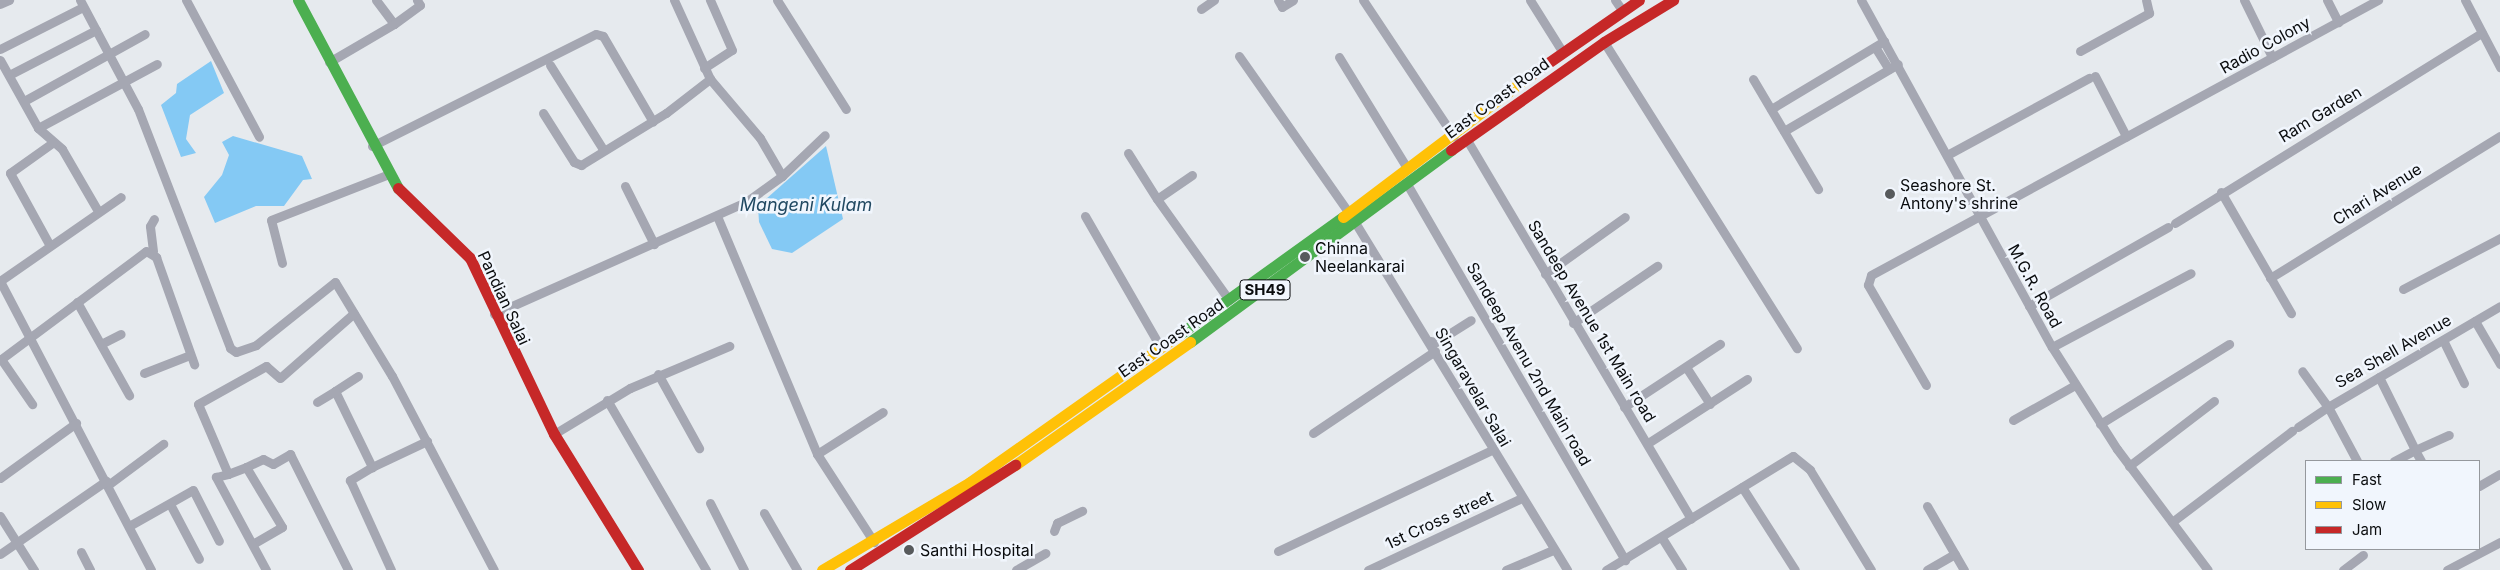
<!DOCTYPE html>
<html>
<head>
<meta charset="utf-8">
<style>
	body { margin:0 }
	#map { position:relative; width:2500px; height:570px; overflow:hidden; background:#e6eaee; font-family:Inter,sans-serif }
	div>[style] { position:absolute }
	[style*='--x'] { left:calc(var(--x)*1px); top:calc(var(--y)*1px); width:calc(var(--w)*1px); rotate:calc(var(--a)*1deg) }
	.water>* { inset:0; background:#84c9f4 }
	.street>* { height:9px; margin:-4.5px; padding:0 4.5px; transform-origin:4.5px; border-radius:4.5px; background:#a5a7b2 }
	.fast>* { height:11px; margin:-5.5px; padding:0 5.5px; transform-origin:5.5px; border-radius:5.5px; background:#4caf50 }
	.slow>* { height:11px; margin:-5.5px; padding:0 5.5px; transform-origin:5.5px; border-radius:5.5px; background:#ffc107 }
	.jam>* { height:11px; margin:-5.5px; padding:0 5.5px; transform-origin:5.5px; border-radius:5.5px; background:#c62828 }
	.dots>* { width:14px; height:14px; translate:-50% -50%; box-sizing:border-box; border:2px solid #f1f6fd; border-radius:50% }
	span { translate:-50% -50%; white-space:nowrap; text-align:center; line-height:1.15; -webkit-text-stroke:5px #f1f6fd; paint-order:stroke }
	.shield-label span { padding:1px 4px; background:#f1f6fd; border:1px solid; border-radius:4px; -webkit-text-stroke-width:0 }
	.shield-label { font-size:15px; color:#0a0c0e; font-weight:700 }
	.street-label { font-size:16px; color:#0a0c0e }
	.poi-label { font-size:16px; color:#0a0c0e }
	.left { translate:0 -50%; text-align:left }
	.water-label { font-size:18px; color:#214962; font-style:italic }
	.legend { position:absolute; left:2305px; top:460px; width:175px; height:90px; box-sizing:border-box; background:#f1f6fd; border:1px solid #95989d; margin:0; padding:6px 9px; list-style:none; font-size:15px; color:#0a0c0e }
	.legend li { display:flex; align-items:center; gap:10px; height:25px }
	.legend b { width:25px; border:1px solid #95989d }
</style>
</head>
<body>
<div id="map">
	<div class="water">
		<div style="clip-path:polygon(211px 61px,224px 93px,190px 115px,186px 139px,196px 153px,181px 157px,161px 105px,176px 93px,177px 84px)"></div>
		<div style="clip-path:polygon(233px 136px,302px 156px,312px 179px,303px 180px,284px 206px,256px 206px,215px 223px,204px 197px,222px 175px,229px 155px,222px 142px)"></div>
		<div style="clip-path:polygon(826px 146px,843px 219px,792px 253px,772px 249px,759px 222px,758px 206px)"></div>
	</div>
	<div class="street">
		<div style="--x:80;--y:0;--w:123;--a:62"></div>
		<div style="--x:138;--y:109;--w:256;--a:68.9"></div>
		<div style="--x:230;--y:348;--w:7;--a:34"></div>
		<div style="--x:236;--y:352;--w:21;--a:-19"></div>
		<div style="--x:256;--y:345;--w:101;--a:-38.6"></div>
		<div style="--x:335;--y:282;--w:110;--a:58.8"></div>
		<div style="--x:392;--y:376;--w:219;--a:62.3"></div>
		<div style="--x:186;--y:0;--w:155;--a:61.9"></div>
		<div style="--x:376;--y:0;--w:30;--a:53"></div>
		<div style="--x:674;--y:0;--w:87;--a:65.5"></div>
		<div style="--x:710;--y:79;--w:77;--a:49.7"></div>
		<div style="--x:760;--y:138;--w:44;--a:59.9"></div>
		<div style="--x:777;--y:0;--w:129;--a:57.7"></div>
		<div style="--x:1278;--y:0;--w:8;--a:60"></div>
		<div style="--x:1282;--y:7;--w:13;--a:-32"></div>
		<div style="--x:1363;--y:0;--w:164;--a:56.4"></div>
		<div style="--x:1530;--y:0;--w:60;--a:57.9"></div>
		<div style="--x:1615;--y:0;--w:12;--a:55"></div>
		<div style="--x:1861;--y:0;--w:396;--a:61.2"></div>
		<div style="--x:2052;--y:347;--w:121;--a:57.5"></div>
		<div style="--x:2117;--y:449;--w:151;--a:53.1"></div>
		<div style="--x:2244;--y:0;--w:64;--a:63.8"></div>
		<div style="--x:2327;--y:0;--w:25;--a:63"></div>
		<div style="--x:2465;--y:0;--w:76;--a:62.4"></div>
		<div style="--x:0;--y:4;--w:10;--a:-24"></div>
		<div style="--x:1201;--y:9;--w:16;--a:-35"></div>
		<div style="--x:1604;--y:42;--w:362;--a:57.8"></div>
		<div style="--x:1875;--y:47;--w:26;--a:58"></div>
		<div style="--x:0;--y:49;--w:93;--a:-26.8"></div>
		<div style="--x:2080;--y:51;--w:79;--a:-28.8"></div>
		<div style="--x:2149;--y:13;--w:13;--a:-103"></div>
		<div style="--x:1239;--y:56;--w:199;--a:55"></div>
		<div style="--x:1353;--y:219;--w:411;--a:58.6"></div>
		<div style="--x:1339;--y:57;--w:130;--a:58.5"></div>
		<div style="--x:0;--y:60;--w:78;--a:60.8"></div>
		<div style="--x:38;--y:128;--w:32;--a:41"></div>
		<div style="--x:62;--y:149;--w:72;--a:59.9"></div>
		<div style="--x:329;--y:62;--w:75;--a:-30.3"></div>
		<div style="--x:394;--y:24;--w:32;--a:-36"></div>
		<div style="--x:420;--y:5;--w:6;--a:-121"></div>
		<div style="--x:550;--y:65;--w:99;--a:57.8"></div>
		<div style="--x:704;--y:68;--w:33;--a:-33"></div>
		<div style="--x:732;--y:50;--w:55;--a:-113.7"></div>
		<div style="--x:9;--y:75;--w:98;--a:-27.3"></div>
		<div style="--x:2095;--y:76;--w:68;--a:62.7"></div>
		<div style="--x:1753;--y:79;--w:128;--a:59.4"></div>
		<div style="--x:24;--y:101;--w:138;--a:-29"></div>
		<div style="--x:1771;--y:109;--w:132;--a:-31"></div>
		<div style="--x:543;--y:113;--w:58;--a:57.7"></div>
		<div style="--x:574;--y:162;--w:8;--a:23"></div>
		<div style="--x:581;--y:165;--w:100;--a:-31.5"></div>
		<div style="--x:666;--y:113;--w:56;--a:-37.7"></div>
		<div style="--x:38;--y:128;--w:135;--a:-28.3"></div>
		<div style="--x:1784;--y:131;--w:132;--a:-30.4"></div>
		<div style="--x:1467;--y:140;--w:440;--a:59.4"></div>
		<div style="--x:372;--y:146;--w:250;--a:-26.6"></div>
		<div style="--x:596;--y:34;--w:7;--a:16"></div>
		<div style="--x:603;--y:36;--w:99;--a:59.8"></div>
		<div style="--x:1128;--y:153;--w:54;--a:57.8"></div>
		<div style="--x:1947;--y:155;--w:162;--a:-28.5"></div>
		<div style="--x:1192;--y:175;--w:42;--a:145.6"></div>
		<div style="--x:1157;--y:199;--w:124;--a:54.5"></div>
		<div style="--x:1407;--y:184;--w:435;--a:59.9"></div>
		<div style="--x:625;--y:186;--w:65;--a:63.4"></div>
		<div style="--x:2221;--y:192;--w:140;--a:60"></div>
		<div style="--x:717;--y:216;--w:258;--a:67.2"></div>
		<div style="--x:817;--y:454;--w:105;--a:57.1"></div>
		<div style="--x:1085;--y:216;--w:152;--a:60.1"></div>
		<div style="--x:2175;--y:223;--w:361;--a:-31.8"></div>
		<div style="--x:49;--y:244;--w:81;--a:-118.8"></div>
		<div style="--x:10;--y:173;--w:52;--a:-35.5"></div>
		<div style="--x:153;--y:251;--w:25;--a:-97"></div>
		<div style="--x:150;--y:226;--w:8;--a:-60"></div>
		<div style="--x:282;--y:263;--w:44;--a:-104.3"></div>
		<div style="--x:271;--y:220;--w:127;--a:-21.3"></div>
		<div style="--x:1545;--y:274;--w:98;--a:-35.5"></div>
		<div style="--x:2270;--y:278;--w:270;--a:-31.7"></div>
		<div style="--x:0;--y:281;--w:326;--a:62.4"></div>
		<div style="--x:0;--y:281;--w:147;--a:-34.8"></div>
		<div style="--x:2403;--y:289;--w:110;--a:-27.7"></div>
		<div style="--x:77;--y:302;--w:107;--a:60.8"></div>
		<div style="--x:2029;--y:306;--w:160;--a:-29.6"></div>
		<div style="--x:494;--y:314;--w:276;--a:-24"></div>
		<div style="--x:746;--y:202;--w:44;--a:-35.8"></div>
		<div style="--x:782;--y:176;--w:59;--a:-43.6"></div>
		<div style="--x:2475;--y:321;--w:50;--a:59.8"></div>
		<div style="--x:1573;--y:323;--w:102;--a:-34.2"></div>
		<div style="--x:2443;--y:340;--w:48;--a:64"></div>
		<div style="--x:1430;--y:341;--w:6;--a:9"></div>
		<div style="--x:1436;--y:342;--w:41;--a:-32.2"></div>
		<div style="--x:101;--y:344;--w:22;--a:-27"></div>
		<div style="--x:2052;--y:347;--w:157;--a:-28"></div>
		<div style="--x:1;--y:359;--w:55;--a:55.4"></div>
		<div style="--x:0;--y:360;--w:182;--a:-36.7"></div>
		<div style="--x:146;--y:251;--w:12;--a:31"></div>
		<div style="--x:156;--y:257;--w:114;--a:70.4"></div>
		<div style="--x:1686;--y:367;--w:44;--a:57"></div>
		<div style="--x:144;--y:373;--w:49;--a:-21.4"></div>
		<div style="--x:658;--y:374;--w:85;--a:61"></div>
		<div style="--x:358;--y:376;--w:27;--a:147"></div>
		<div style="--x:335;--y:391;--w:85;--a:64"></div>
		<div style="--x:372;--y:467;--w:61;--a:-25.3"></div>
		<div style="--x:2379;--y:377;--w:81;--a:63.7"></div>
		<div style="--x:2415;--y:450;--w:24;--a:152"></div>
		<div style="--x:1926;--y:385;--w:116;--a:-120.1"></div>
		<div style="--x:1868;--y:285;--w:10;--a:-73"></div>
		<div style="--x:1871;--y:275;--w:577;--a:-28.48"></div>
		<div style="--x:607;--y:400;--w:197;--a:59.8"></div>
		<div style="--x:317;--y:402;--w:21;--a:-31"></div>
		<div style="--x:1624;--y:407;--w:115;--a:-33.3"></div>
		<div style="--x:2013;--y:420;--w:71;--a:-29.4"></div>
		<div style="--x:2100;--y:424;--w:152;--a:-31.8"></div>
		<div style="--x:2298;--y:427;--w:36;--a:-34"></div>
		<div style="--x:2328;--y:407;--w:44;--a:-125.8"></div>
		<div style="--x:1313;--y:433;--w:147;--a:-33.9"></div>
		<div style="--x:554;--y:434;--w:89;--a:-31.2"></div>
		<div style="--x:630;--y:388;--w:108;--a:-23"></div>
		<div style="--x:1648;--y:443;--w:118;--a:-32.9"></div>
		<div style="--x:817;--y:454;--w:78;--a:-32.5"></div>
		<div style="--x:2357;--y:461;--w:61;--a:-118.2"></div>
		<div style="--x:2328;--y:407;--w:199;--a:-30.4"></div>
		<div style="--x:2421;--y:461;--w:13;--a:-119"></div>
		<div style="--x:2415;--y:450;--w:37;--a:-24"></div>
		<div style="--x:2129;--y:466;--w:107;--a:-37.4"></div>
		<div style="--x:246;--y:467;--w:19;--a:-25"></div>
		<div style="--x:263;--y:459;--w:11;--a:27"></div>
		<div style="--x:273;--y:464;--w:20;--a:-30"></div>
		<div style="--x:290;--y:454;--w:130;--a:63.4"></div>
		<div style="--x:372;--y:467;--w:26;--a:149"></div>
		<div style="--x:350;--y:480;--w:99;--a:65.5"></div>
		<div style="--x:228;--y:474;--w:19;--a:-21"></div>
		<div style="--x:246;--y:467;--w:70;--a:59"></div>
		<div style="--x:282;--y:527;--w:34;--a:150"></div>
		<div style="--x:0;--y:478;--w:94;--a:-35.9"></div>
		<div style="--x:108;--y:485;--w:69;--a:-36.7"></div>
		<div style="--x:2479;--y:486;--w:24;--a:-30"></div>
		<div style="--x:1742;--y:487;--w:98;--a:57.4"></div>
		<div style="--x:710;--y:503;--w:75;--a:63.1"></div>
		<div style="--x:170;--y:504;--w:62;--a:62.2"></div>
		<div style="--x:1927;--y:506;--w:74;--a:60"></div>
		<div style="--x:764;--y:513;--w:66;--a:59.9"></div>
		<div style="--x:0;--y:516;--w:64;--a:57.8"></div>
		<div style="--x:2172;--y:522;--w:151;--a:-37.2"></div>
		<div style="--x:129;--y:526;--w:73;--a:-29.4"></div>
		<div style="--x:193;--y:490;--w:57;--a:63"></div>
		<div style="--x:1054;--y:531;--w:9;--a:-69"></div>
		<div style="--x:1057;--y:523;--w:28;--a:-26"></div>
		<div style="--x:1662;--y:538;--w:38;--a:58"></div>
		<div style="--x:1278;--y:551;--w:237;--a:-25.3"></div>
		<div style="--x:81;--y:552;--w:20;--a:63"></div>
		<div style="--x:0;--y:554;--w:129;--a:-34.6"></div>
		<div style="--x:266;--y:570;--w:106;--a:-118.3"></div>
		<div style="--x:216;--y:477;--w:12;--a:-14"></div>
		<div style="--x:228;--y:474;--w:76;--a:-113.2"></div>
		<div style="--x:198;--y:404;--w:78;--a:-29.2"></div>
		<div style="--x:266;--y:366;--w:18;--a:41"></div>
		<div style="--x:280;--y:378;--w:98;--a:-41.3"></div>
		<div style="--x:1016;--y:570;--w:34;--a:-30"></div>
		<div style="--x:1368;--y:570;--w:170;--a:-25.1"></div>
		<div style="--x:1506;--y:570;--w:51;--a:-23.1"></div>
		<div style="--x:1606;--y:570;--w:219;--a:-31.4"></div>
		<div style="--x:1793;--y:456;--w:22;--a:39"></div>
		<div style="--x:1810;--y:470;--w:117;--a:58.6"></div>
		<div style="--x:1927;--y:570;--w:32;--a:-30"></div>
		<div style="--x:2343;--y:570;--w:25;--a:-37"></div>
		<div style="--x:2447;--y:570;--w:60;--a:-27.8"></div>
	</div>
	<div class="fast">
		<div style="--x:298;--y:0;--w:213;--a:62"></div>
		<div style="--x:1180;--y:334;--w:201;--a:-35.7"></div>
		<div style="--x:1190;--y:342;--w:324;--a:-36.3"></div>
	</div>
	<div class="slow">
		<div style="--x:1343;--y:217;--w:237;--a:-37.1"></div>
		<div style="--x:1015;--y:465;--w:214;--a:-35.1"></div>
		<div style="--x:822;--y:570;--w:172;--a:-30.7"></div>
		<div style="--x:970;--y:482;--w:257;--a:-35.2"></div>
	</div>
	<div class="jam">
		<div style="--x:1532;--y:74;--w:130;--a:-34.7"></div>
		<div style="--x:1451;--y:150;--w:187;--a:-35.2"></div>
		<div style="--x:1604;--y:42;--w:81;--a:-31.3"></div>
		<div style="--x:398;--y:188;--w:100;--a:44.2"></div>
		<div style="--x:470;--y:258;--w:195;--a:64.5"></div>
		<div style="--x:554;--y:434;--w:160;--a:58.3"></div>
		<div style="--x:850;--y:570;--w:196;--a:-32.5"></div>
	</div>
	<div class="dots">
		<div style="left:1890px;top:194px;background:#575a5c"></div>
		<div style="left:1305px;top:257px;background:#575a5c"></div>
		<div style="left:909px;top:550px;background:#575a5c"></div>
	</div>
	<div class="shield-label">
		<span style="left:1265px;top:290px">SH49</span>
	</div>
	<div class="street-label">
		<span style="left:2265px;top:45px;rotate:-29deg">Radio Colony</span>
		<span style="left:1497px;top:98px;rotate:-36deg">East Coast Road</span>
		<span style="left:2320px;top:114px;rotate:-31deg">Ram Garden</span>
		<span style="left:2377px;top:194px;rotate:-32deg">Chari Avenue</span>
		<span style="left:2035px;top:286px;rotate:61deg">M.G.R. Road</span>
		<span style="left:504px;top:298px;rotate:65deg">Pandian Salai</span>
		<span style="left:1592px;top:321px;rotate:59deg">Sandeep Avenue 1st Main road</span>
		<span style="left:1171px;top:338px;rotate:-35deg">East Coast Road</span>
		<span style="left:2393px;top:351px;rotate:-30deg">Sea Shell Avenue</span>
		<span style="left:1529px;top:364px;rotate:60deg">Sandeep Avenu 2nd Main road</span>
		<span style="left:1473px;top:387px;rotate:60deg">Singaravelar Salai</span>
		<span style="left:1439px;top:520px;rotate:-25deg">1st Cross street</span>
	</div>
	<div class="poi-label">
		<span class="left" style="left:1900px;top:194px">Seashore St.<br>Antony's shrine</span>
		<span class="left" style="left:1315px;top:257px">Chinna<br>Neelankarai</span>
		<span class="left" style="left:920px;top:550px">Santhi Hospital</span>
	</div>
	<div class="water-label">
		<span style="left:806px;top:205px">Mangeni Kulam</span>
	</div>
	<ul class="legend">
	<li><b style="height:6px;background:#4caf50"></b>Fast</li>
	<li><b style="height:6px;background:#ffc107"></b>Slow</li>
	<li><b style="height:6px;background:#c62828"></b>Jam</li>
	</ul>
</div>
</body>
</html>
